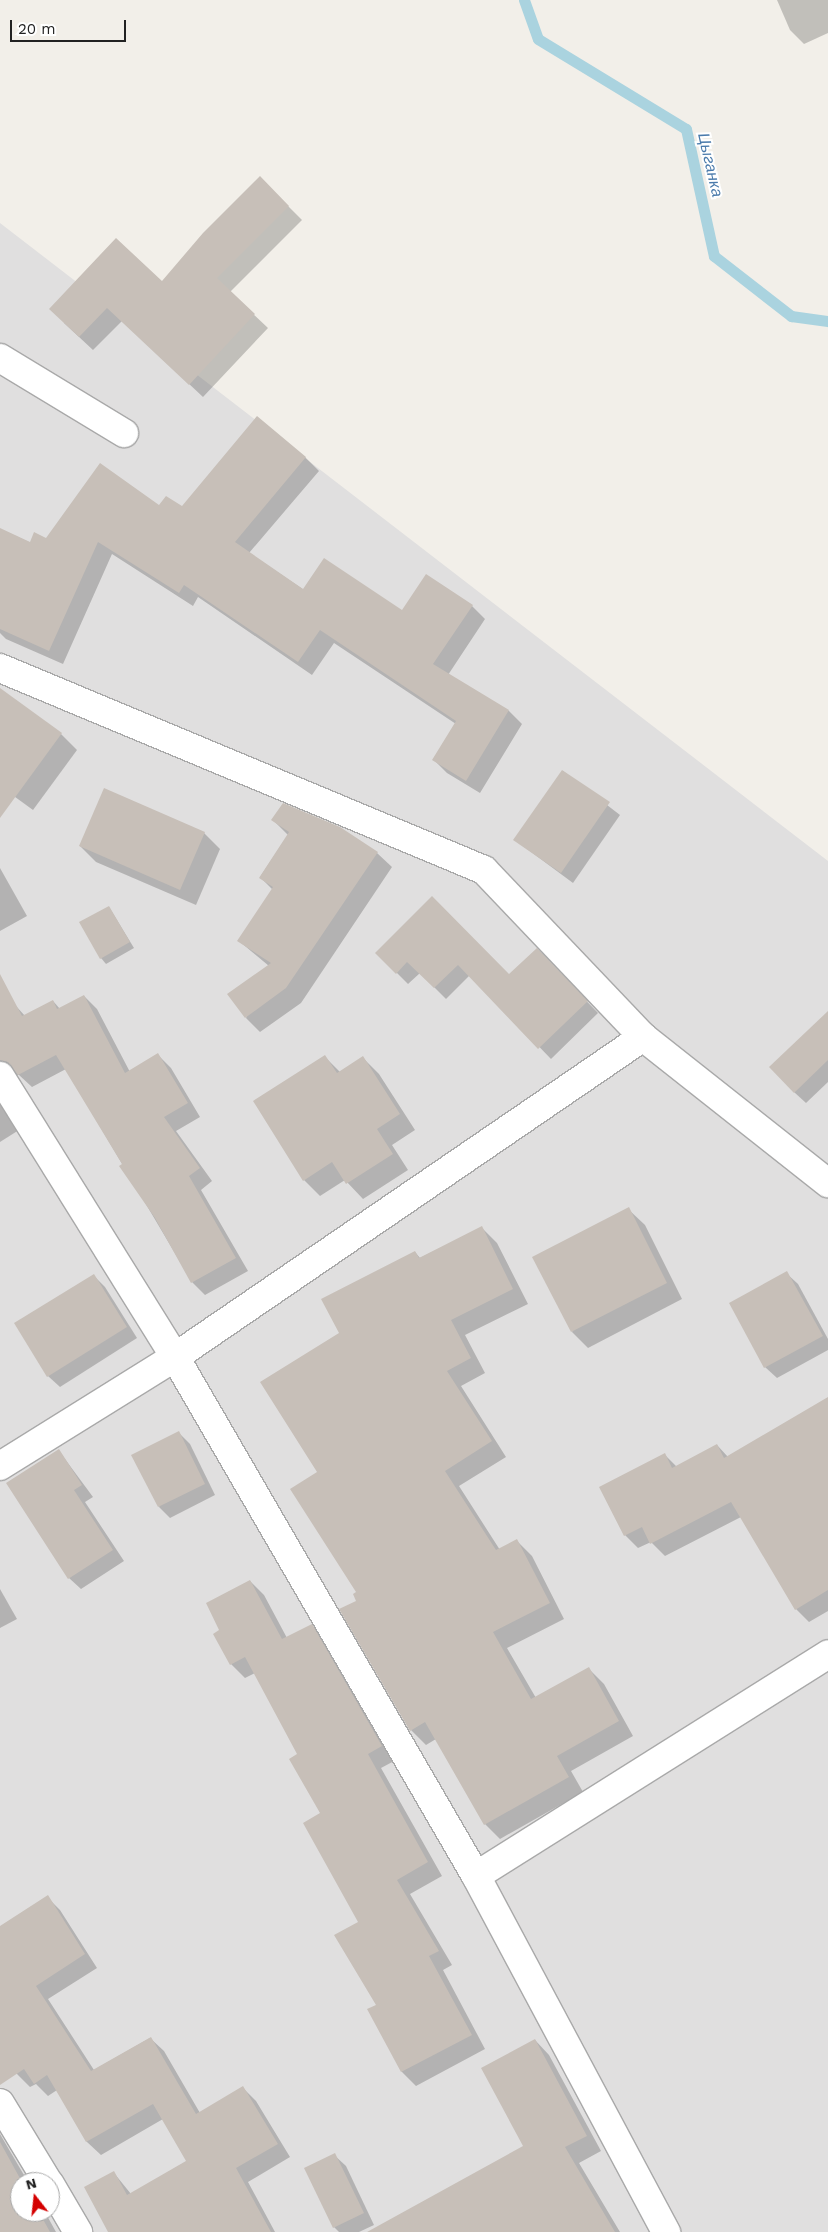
<!DOCTYPE html>
<html>
<head>
<meta charset="utf-8">
<style>
	body { margin:0 }
	#map { position:relative; width:828px; height:2232px; overflow:hidden; background:#f2efe9; font-family:"Work Sans",sans-serif }
	div>[style] { position:absolute }
	[style*='--x'] { left:calc(var(--x)*1px); top:calc(var(--y)*1px); width:calc(var(--w)*1px); rotate:calc(var(--a)*1deg) }
	.residential>* { inset:0; background:#e0dfdf }
	.shadow>* { inset:0; background:#0003 }
	.stream>* { height:11px; margin:-5.5px; padding:0 5.5px; transform-origin:5.5px; border-radius:5.5px; background:#aad3df }
	.building>* { inset:0; background:#c7bfb8 }
	.roads { filter:drop-shadow(1px 0 #a9a9a9) drop-shadow(-1px 0 #a9a9a9) drop-shadow(0 1px #a9a9a9) drop-shadow(0 -1px #a9a9a9) }
	.minor>* { height:28px; margin:-14px; padding:0 14px; transform-origin:14px; border-radius:14px; background:#fff }
	span { translate:-50% -50%; white-space:nowrap; text-align:center; line-height:1.15; -webkit-text-stroke:4px #fff; paint-order:stroke }
	.water-label { font-size:16px; color:#4a7aab; font-style:italic }
	.north { position:absolute; left:10px; top:2172px; width:50px; height:50px; box-sizing:border-box; background:#fff; border:1px solid #a7a7a7; border-radius:50%; rotate:344deg; font-size:14px; font-weight:700; line-height:20px; text-align:center; color:#222 }
	.north::after { content:''; display:block; margin:auto; width:18px; height:22px; background:#d40000; clip-path:polygon(50% 0,100% 100%,50% 72%,0 100%) }
	.scale { position:absolute; left:10px; top:20px; width:116px; height:22px; box-sizing:border-box; border:2px solid #222; border-top:0; padding-left:6px; font-size:15px; line-height:18px; white-space:nowrap; color:#222; -webkit-text-stroke:4px #fff; paint-order:stroke }
</style>
</head>
<body>
<div id="map">
	<div class="residential">
		<div style="clip-path:polygon(evenodd,0 223px,828px 861px,828px 2232px,0 2232px,0 223px,20px 2182px,50px 2182px,50px 2212px,20px 2212px,20px 2182px)"></div>
	</div>
	<div class="shadow">
		<div style="clip-path:polygon(777px 0,828px 0,828px 33px,804px 44px,790px 30px)"></div>
		<div style="clip-path:polygon(260px 178px,302px 220px,230px 292px,268px 328px,203px 397px,122px 321px,93px 350px,64px 323px,162px 282px)"></div>
		<div style="clip-path:polygon(305px 457px,319px 471px,249px 553px,304px 590px,402px 612px,472px 606px,485px 619px,448px 675px,509px 711px,522px 724px,480px 793px,447px 773px,434px 760px,456px 724px,334px 643px,312px 675px,198px 597px,193px 606px,112px 554px,63px 664px,6px 639px,0 633px,0 529px,31px 543px,160px 507px,183px 508px)"></div>
		<div style="clip-path:polygon(0 689px,61px 734px,77px 750px,33px 810px,0 786px)"></div>
		<div style="clip-path:polygon(563px 771px,620px 815px,573px 883px,515px 840px)"></div>
		<div style="clip-path:polygon(273px 820px,377px 853px,392px 867px,301px 1003px,260px 1032px,246px 1018px,269px 966px,239px 941px,273px 890px,260px 877px,288px 835px)"></div>
		<div style="clip-path:polygon(204px 833px,220px 849px,196px 905px,96px 862px,80px 846px)"></div>
		<div style="clip-path:polygon(0 868px,27px 916px,0 931px)"></div>
		<div style="clip-path:polygon(432px 898px,509px 976px,548px 961px,598px 1013px,551px 1059px,470px 975px,446px 999px,420px 973px,408px 984px,377px 953px)"></div>
		<div style="clip-path:polygon(109px 907px,134px 948px,106px 964px,101px 958px)"></div>
		<div style="clip-path:polygon(84px 996px,97px 1009px,130px 1072px,158px 1055px,171px 1068px,200px 1117px,176px 1131px,212px 1181px,201px 1190px,248px 1271px,205px 1295px,192px 1282px,66px 1069px,32px 1087px,19px 1075px,4px 1076px,0 1084px,0 1016px,16px 1006px,25px 1016px,53px 1001px,60px 1009px)"></div>
		<div style="clip-path:polygon(828px 1018px,828px 1082px,806px 1103px,794px 1092px)"></div>
		<div style="clip-path:polygon(325px 1057px,340px 1072px,363px 1058px,379px 1074px,415px 1130px,392px 1145px,408px 1170px,363px 1199px,345px 1180px,320px 1196px,304px 1180px)"></div>
		<div style="clip-path:polygon(0 1096px,19px 1130px,0 1142px)"></div>
		<div style="clip-path:polygon(628px 1209px,645px 1225px,682px 1299px,588px 1348px,572px 1332px)"></div>
		<div style="clip-path:polygon(482px 1228px,497px 1243px,528px 1304px,465px 1335px,485px 1373px,461px 1386px,506px 1457px,459px 1486px,500px 1550px,517px 1541px,532px 1556px,564px 1619px,507px 1648px,536px 1698px,589px 1669px,604px 1684px,633px 1736px,571px 1771px,583px 1792px,500px 1839px,485px 1824px,436px 1739px,426px 1745px,411px 1730px,358px 1601px,358px 1593px,319px 1473px,341px 1334px,415px 1252px,420px 1258px)"></div>
		<div style="clip-path:polygon(786px 1273px,798px 1284px,828px 1339px,828px 1350px,777px 1378px,765px 1367px)"></div>
		<div style="clip-path:polygon(93px 1275px,105px 1287px,137px 1338px,60px 1387px,48px 1376px)"></div>
		<div style="clip-path:polygon(828px 1398px,828px 1611px,809px 1622px,796px 1609px,741px 1517px,665px 1556px,651px 1542px,638px 1548px,625px 1535px,665px 1455px,677px 1467px,717px 1445px,728px 1457px)"></div>
		<div style="clip-path:polygon(179px 1433px,190px 1444px,215px 1495px,170px 1518px,159px 1507px)"></div>
		<div style="clip-path:polygon(59px 1451px,93px 1497px,85px 1502px,124px 1561px,81px 1589px,69px 1578px)"></div>
		<div style="clip-path:polygon(250px 1581px,264px 1595px,287px 1638px,312px 1625px,326px 1639px,396px 1760px,381px 1768px,442px 1876px,410px 1894px,452px 1965px,443px 1970px,485px 2049px,416px 2086px,402px 2072px,369px 2010px,377px 2005px,360px 1922px,299px 1755px,255px 1673px,245px 1678px,231px 1664px,221px 1631px)"></div>
		<div style="clip-path:polygon(0 1589px,17px 1619px,0 1628px)"></div>
		<div style="clip-path:polygon(47px 1897px,60px 1910px,97px 1968px,48px 1999px,94px 2070px,150px 2038px,164px 2051px,200px 2113px,243px 2088px,256px 2101px,290px 2157px,248px 2182px,275px 2232px,110px 2232px,114px 2173px,131px 2194px,187px 2161px,163px 2119px,101px 2155px,87px 2142px,57px 2090px,48px 2096px,36px 2084px,30px 2087px,17px 2074px,0 2046px,0 1927px)"></div>
		<div style="clip-path:polygon(535px 2040px,549px 2055px,601px 2151px,579px 2163px,620px 2232px,399px 2232px,525px 2147px)"></div>
		<div style="clip-path:polygon(0 2134px,28px 2182px,20px 2182px,20px 2212px,45px 2212px,56px 2232px,0 2232px)"></div>
		<div style="clip-path:polygon(334px 2155px,346px 2166px,374px 2225px,359px 2232px,339px 2232px,334px 2227px)"></div>
	</div>
	<div class="stream">
		<div style="--x:524;--y:0;--w:41;--a:70.3"></div>
		<div style="--x:538;--y:39;--w:173;--a:31.3"></div>
		<div style="--x:686;--y:129;--w:130;--a:77.6"></div>
		<div style="--x:714;--y:256;--w:98;--a:37.9"></div>
		<div style="--x:791;--y:316;--w:37;--a:8"></div>
	</div>
	<div class="building">
		<div style="clip-path:polygon(260px 176px,289px 206px,217px 278px,255px 314px,189px 385px,107px 308px,79px 337px,49px 309px,116px 238px,162px 281px,203px 233px)"></div>
		<div style="clip-path:polygon(257px 416px,306px 457px,235px 542px,303px 589px,324px 558px,402px 610px,426px 574px,473px 605px,433px 664px,509px 710px,466px 781px,432px 760px,456px 721px,320px 630px,298px 662px,184px 585px,179px 593px,98px 542px,49px 651px,0 629px,0 528px,30px 542px,34px 532px,46px 538px,100px 463px,159px 505px,166px 496px,182px 506px)"></div>
		<div style="clip-path:polygon(0 688px,62px 733px,0 818px)"></div>
		<div style="clip-path:polygon(562px 770px,610px 802px,561px 873px,513px 840px)"></div>
		<div style="clip-path:polygon(104px 788px,205px 832px,180px 890px,79px 846px)"></div>
		<div style="clip-path:polygon(283px 803px,340px 827px,378px 852px,286px 988px,245px 1018px,227px 994px,271px 963px,237px 941px,273px 887px,259px 878px,289px 832px,271px 820px)"></div>
		<div style="clip-path:polygon(432px 896px,509px 974px,537px 948px,588px 1001px,538px 1049px,458px 965px,434px 988px,407px 962px,396px 974px,375px 953px)"></div>
		<div style="clip-path:polygon(109px 906px,130px 942px,100px 959px,79px 922px)"></div>
		<div style="clip-path:polygon(0 974px,22px 1016px,53px 1000px,57px 1009px,84px 995px,125px 1073px,158px 1053px,188px 1103px,164px 1117px,200px 1168px,189px 1176px,236px 1258px,191px 1283px,155px 1218px,119px 1166px,122px 1164px,56px 1055px,18px 1075px,8px 1062px,0 1060px)"></div>
		<div style="clip-path:polygon(828px 1011px,828px 1060px,794px 1093px,769px 1067px)"></div>
		<div style="clip-path:polygon(325px 1055px,337px 1073px,363px 1056px,400px 1114px,377px 1129px,393px 1154px,346px 1184px,332px 1162px,303px 1181px,253px 1101px)"></div>
		<div style="clip-path:polygon(629px 1207px,667px 1283px,571px 1332px,532px 1257px)"></div>
		<div style="clip-path:polygon(482px 1226px,513px 1289px,451px 1320px,471px 1358px,447px 1371px,492px 1441px,445px 1471px,496px 1550px,517px 1539px,550px 1603px,493px 1632px,531px 1699px,589px 1667px,619px 1721px,557px 1756px,569px 1777px,484px 1825px,425px 1722px,410px 1731px,339px 1609px,356px 1601px,353px 1594px,356px 1592px,290px 1489px,317px 1472px,260px 1382px,339px 1333px,321px 1299px,415px 1251px,419px 1258px)"></div>
		<div style="clip-path:polygon(787px 1271px,823px 1336px,764px 1368px,729px 1303px)"></div>
		<div style="clip-path:polygon(94px 1274px,127px 1327px,47px 1377px,14px 1323px)"></div>
		<div style="clip-path:polygon(828px 1397px,828px 1590px,795px 1610px,731px 1502px,650px 1544px,642px 1527px,624px 1536px,599px 1487px,665px 1453px,672px 1468px,717px 1444px,724px 1458px)"></div>
		<div style="clip-path:polygon(179px 1431px,205px 1484px,158px 1507px,131px 1455px)"></div>
		<div style="clip-path:polygon(59px 1449px,82px 1485px,74px 1490px,113px 1550px,68px 1579px,6px 1483px)"></div>
		<div style="clip-path:polygon(250px 1580px,282px 1639px,312px 1624px,382px 1746px,368px 1754px,428px 1862px,397px 1880px,439px 1951px,429px 1956px,472px 2035px,401px 2072px,367px 2009px,376px 2005px,334px 1935px,358px 1922px,303px 1823px,320px 1813px,289px 1759px,297px 1754px,245px 1657px,230px 1665px,213px 1634px,219px 1630px,206px 1603px)"></div>
		<div style="clip-path:polygon(48px 1895px,85px 1954px,36px 1986px,91px 2071px,151px 2037px,196px 2114px,243px 2086px,278px 2144px,236px 2168px,271px 2232px,108px 2232px,84px 2187px,114px 2171px,127px 2195px,186px 2161px,153px 2104px,86px 2142px,47px 2075px,34px 2084px,24px 2069px,0 2085px,0 1926px)"></div>
		<div style="clip-path:polygon(535px 2039px,587px 2136px,565px 2147px,615px 2232px,367px 2232px,523px 2146px,481px 2068px)"></div>
		<div style="clip-path:polygon(0 2142px,22px 2182px,20px 2212px,39px 2212px,50px 2232px,0 2232px)"></div>
		<div style="clip-path:polygon(335px 2153px,364px 2213px,333px 2228px,304px 2168px)"></div>
	</div>
	<div class="roads">
		<div class="minor">
			<div style="--x:0;--y:358;--w:145;--a:31.2"></div>
			<div style="--x:0;--y:668;--w:524;--a:22.65"></div>
			<div style="--x:484;--y:870;--w:231;--a:46.4"></div>
			<div style="--x:643;--y:1037;--w:236;--a:38.3"></div>
			<div style="--x:0;--y:1076;--w:331;--a:58.1"></div>
			<div style="--x:175;--y:1357;--w:600;--a:59.89"></div>
			<div style="--x:476;--y:1876;--w:404;--a:61.9"></div>
			<div style="--x:0;--y:1466;--w:206;--a:-31.9"></div>
			<div style="--x:175;--y:1357;--w:567;--a:-34.36"></div>
			<div style="--x:476;--y:1876;--w:416;--a:-32.2"></div>
			<div style="--x:0;--y:2103;--w:92;--a:58.7"></div>
			<div style="--x:50;--y:2184;--w:56;--a:59.7"></div>
		</div>
	</div>
	<div class="water-label">
		<span style="left:710px;top:165px;rotate:77deg">Цыганка</span>
	</div>
	<div class="north">N</div>
	<div class="scale">20 m</div>
</div>
</body>
</html>
